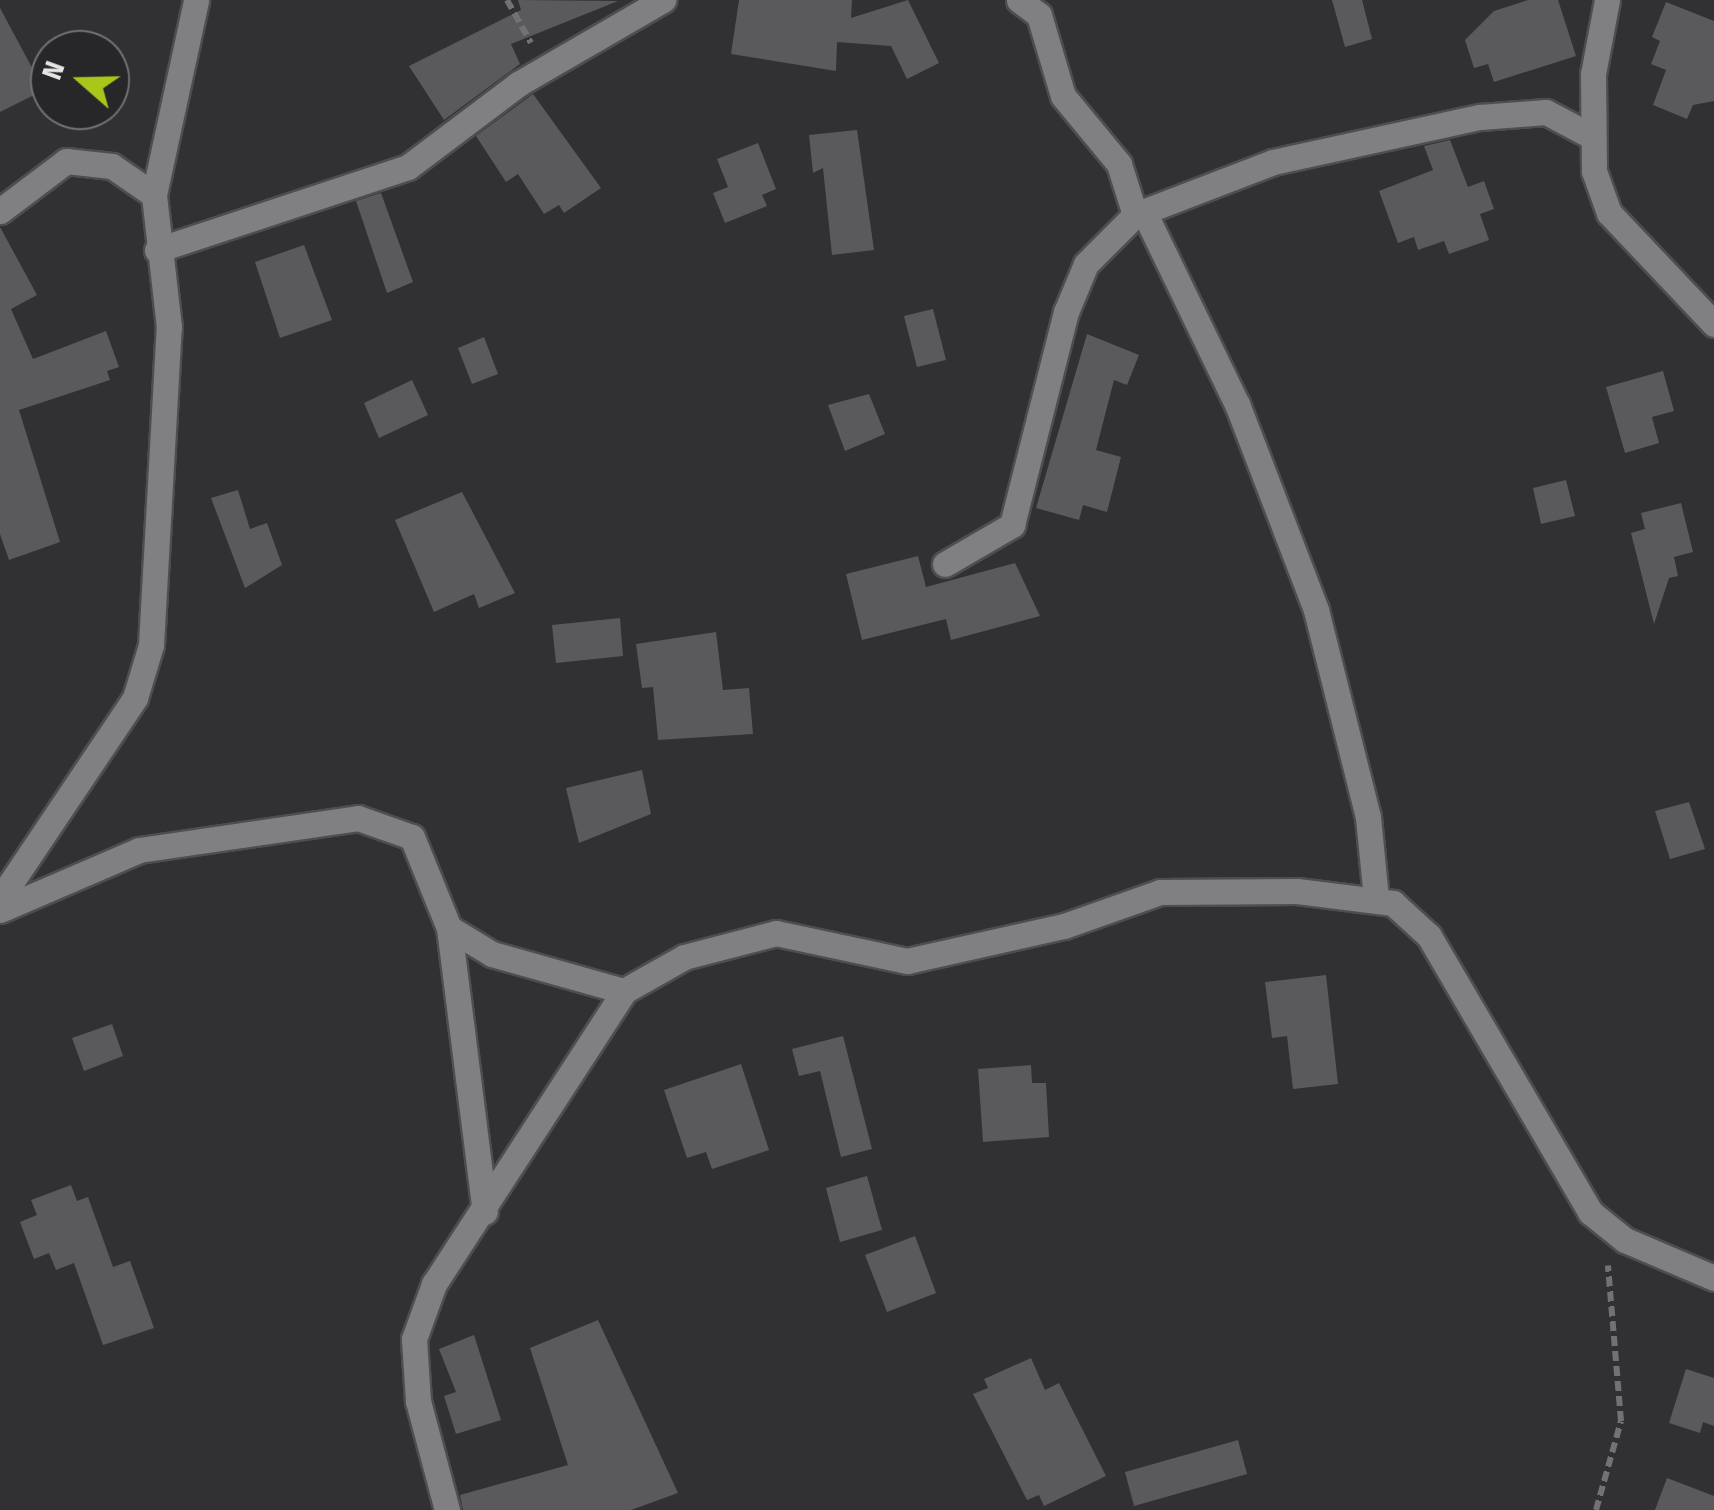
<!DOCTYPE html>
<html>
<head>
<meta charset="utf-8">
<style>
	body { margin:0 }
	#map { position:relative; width:1714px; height:1510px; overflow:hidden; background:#313134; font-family:"Fira Sans Condensed",sans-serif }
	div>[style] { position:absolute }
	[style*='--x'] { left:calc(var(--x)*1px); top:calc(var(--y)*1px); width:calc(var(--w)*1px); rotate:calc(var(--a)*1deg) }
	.building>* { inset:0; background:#5a5a5d }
	.path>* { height:6px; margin-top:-3px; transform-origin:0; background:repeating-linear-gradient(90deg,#727274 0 10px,transparent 0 15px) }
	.roads { filter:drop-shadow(2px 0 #4e4e50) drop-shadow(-2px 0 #4e4e50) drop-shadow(0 2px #4e4e50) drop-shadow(0 -2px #4e4e50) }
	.street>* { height:25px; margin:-12.5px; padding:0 12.5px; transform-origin:12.5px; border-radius:12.5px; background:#808083 }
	span { translate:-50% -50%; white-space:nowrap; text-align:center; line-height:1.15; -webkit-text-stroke:8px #27272a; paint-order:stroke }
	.north { position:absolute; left:30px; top:30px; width:100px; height:100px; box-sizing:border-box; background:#27272a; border:2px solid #737376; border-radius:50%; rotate:290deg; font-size:28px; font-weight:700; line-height:40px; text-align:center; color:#e6e6e7 }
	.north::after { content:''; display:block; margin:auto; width:35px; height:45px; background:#a9c71a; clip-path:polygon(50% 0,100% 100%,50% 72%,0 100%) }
</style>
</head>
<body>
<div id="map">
	<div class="building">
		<div style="clip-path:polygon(518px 0,618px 1px,511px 44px,520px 64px,444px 120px,409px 66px,521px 10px)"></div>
		<div style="clip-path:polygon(739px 0,852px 0,851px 18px,908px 0,939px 63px,907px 79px,891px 46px,837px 42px,836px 71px,731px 54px)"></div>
		<div style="clip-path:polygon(1332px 0,1362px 0,1372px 39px,1345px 47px)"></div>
		<div style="clip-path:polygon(1528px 0,1558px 0,1576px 56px,1494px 82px,1488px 64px,1474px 68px,1465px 40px,1494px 11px)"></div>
		<div style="clip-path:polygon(1666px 2px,1714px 21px,1714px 101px,1693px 105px,1687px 119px,1653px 105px,1666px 70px,1651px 64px,1660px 41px,1652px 37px)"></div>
		<div style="clip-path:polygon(0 8px,44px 90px,0 112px)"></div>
		<div style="clip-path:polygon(533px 94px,601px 188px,564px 213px,559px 205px,544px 214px,518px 174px,506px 182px,476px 136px)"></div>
		<div style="clip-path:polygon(857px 130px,874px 250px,832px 255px,823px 168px,813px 173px,809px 135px)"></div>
		<div style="clip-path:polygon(1450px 140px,1468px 187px,1484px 181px,1494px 209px,1480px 214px,1489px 240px,1449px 254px,1444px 241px,1418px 250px,1414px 237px,1398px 243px,1379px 191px,1433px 170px,1424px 146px)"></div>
		<div style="clip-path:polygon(758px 143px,776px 189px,762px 195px,767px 206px,725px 223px,713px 193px,728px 187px,717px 159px)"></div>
		<div style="clip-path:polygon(381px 193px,413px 282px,387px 293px,356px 201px)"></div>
		<div style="clip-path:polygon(0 227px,37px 295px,11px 309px,33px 359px,106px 331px,119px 367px,107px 371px,110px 380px,19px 410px,60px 542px,9px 560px,0 534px)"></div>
		<div style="clip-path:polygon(304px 245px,332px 320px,280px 338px,255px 262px)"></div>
		<div style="clip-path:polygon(933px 309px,946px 360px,917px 367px,904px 316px)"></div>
		<div style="clip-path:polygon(1087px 334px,1139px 355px,1127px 385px,1114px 380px,1096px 450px,1121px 457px,1107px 512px,1083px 505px,1079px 520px,1036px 508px)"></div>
		<div style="clip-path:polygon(484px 337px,498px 374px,472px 384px,458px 348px)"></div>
		<div style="clip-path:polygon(1663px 371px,1674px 411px,1652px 417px,1659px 443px,1625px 453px,1606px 387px)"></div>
		<div style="clip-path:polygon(412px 380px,428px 415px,379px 438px,364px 403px)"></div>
		<div style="clip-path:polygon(869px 394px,885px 434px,845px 451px,828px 405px)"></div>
		<div style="clip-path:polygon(1566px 480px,1575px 516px,1541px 524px,1533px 488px)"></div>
		<div style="clip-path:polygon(238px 490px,250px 529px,267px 523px,282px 565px,245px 588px,211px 498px)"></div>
		<div style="clip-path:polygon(462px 492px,515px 593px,479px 608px,474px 594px,434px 612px,395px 520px)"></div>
		<div style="clip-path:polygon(1681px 503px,1693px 552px,1674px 557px,1678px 576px,1669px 578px,1654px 624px,1631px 533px,1645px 529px,1641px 513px)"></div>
		<div style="clip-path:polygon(918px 556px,926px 587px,1015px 563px,1040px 616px,951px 640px,946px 619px,862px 640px,846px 574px)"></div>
		<div style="clip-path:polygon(620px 618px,623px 656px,556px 663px,552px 625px)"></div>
		<div style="clip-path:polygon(716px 632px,723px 690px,749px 688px,753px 734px,658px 740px,653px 687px,642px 688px,636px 644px)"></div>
		<div style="clip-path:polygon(642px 770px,651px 814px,579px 843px,566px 788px)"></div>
		<div style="clip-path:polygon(1689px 802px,1705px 849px,1670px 859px,1655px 811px)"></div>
		<div style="clip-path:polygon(1326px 975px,1338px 1084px,1293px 1089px,1287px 1036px,1272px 1038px,1265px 982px)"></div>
		<div style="clip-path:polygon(112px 1024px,123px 1056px,84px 1071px,72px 1038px)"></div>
		<div style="clip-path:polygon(843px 1036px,872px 1149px,841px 1157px,820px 1071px,799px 1076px,792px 1049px)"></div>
		<div style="clip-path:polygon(741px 1064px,769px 1150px,712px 1169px,706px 1152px,687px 1158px,664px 1090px)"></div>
		<div style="clip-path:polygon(1031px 1065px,1032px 1083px,1046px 1083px,1049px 1137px,983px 1142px,978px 1069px)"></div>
		<div style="clip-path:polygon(867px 1176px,882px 1230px,840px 1242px,826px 1188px)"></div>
		<div style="clip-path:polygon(71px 1185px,77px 1201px,88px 1197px,113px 1267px,130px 1261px,154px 1328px,103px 1345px,74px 1263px,56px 1270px,49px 1253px,34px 1259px,20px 1222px,37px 1215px,31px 1200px)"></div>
		<div style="clip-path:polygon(915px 1236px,936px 1293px,887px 1312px,865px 1255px)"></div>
		<div style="clip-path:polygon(598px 1320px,678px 1493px,631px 1510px,463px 1510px,460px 1495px,568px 1465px,530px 1348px)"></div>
		<div style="clip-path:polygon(474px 1335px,501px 1420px,456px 1434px,444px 1396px,456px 1392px,439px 1349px)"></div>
		<div style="clip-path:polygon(1031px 1358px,1045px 1390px,1059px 1383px,1106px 1476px,1044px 1506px,1039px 1495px,1027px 1500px,973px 1394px,988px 1388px,984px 1379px)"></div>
		<div style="clip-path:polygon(1686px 1369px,1714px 1378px,1714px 1426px,1703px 1422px,1700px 1433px,1669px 1423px)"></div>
		<div style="clip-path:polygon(1238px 1440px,1247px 1474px,1134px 1506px,1125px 1472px)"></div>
		<div style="clip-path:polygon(1667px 1478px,1714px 1496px,1714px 1510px,1655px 1510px)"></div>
	</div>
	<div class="path">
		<div style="--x:507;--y:0;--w:49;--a:60.8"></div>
		<div style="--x:1596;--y:1510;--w:92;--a:-74.3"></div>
		<div style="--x:1621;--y:1421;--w:156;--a:-94.8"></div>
	</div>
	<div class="roads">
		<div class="street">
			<div style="--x:1019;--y:0;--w:25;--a:37"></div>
			<div style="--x:1039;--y:15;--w:84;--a:73.5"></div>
			<div style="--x:1063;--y:96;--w:88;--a:50.5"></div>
			<div style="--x:1119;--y:164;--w:53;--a:72.6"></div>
			<div style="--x:1607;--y:0;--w:75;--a:100.7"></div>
			<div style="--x:1593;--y:74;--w:97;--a:89.4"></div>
			<div style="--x:1594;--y:171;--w:45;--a:70.3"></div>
			<div style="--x:1609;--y:213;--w:153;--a:46.6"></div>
			<div style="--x:0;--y:211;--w:83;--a:-37.1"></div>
			<div style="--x:66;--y:161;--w:46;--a:6.2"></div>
			<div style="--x:112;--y:166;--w:51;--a:34.6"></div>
			<div style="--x:1144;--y:212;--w:213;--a:64.2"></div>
			<div style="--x:1237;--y:404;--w:221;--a:69"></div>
			<div style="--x:1316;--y:610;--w:213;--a:75.9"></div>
			<div style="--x:1368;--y:817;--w:82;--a:84.4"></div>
			<div style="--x:157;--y:250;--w:264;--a:-18.3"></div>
			<div style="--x:408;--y:167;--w:138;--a:-37"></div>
			<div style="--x:518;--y:84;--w:168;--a:-30.1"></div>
			<div style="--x:945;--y:564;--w:78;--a:-30.2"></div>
			<div style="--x:1012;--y:525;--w:220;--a:-75.8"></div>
			<div style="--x:1066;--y:312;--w:52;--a:-67.4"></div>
			<div style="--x:1086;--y:264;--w:69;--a:-45"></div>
			<div style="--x:1135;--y:215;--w:148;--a:-21"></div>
			<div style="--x:1273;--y:162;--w:212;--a:-12.3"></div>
			<div style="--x:1480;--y:117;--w:66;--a:-4.3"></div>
			<div style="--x:1546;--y:112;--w:49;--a:28.1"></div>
			<div style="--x:0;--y:899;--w:242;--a:-56.1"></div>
			<div style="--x:135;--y:698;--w:55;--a:-73.2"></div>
			<div style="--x:151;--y:645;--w:319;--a:-86.8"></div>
			<div style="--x:169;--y:327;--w:133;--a:-96.5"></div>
			<div style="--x:154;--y:195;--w:199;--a:-77.8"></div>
			<div style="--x:0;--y:910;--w:151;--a:-23.3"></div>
			<div style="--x:139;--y:850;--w:221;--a:-8.3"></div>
			<div style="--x:358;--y:818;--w:57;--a:19.4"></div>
			<div style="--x:412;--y:837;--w:98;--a:67.9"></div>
			<div style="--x:449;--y:928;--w:50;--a:31.2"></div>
			<div style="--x:492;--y:954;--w:137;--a:15.7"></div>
			<div style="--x:449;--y:928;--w:286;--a:82.8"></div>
			<div style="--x:447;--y:1510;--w:113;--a:-104.9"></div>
			<div style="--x:418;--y:1401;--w:62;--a:-93.7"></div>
			<div style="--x:414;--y:1339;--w:59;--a:-70"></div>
			<div style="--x:434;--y:1284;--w:349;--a:-57"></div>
			<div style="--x:624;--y:991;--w:69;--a:-29.5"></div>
			<div style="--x:684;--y:957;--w:95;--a:-14.6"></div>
			<div style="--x:776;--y:933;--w:134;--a:12.1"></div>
			<div style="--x:907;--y:961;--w:161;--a:-12.6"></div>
			<div style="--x:1064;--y:926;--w:102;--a:-19.5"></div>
			<div style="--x:1160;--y:892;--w:137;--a:-0.4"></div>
			<div style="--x:1297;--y:891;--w:97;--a:7.1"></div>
			<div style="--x:1393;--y:903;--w:49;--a:42.5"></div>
			<div style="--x:1429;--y:936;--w:320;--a:59.7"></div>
			<div style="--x:1590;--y:1212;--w:45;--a:38.7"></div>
			<div style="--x:1625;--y:1240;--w:97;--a:23.1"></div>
		</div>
	</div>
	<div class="north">N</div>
</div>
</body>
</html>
